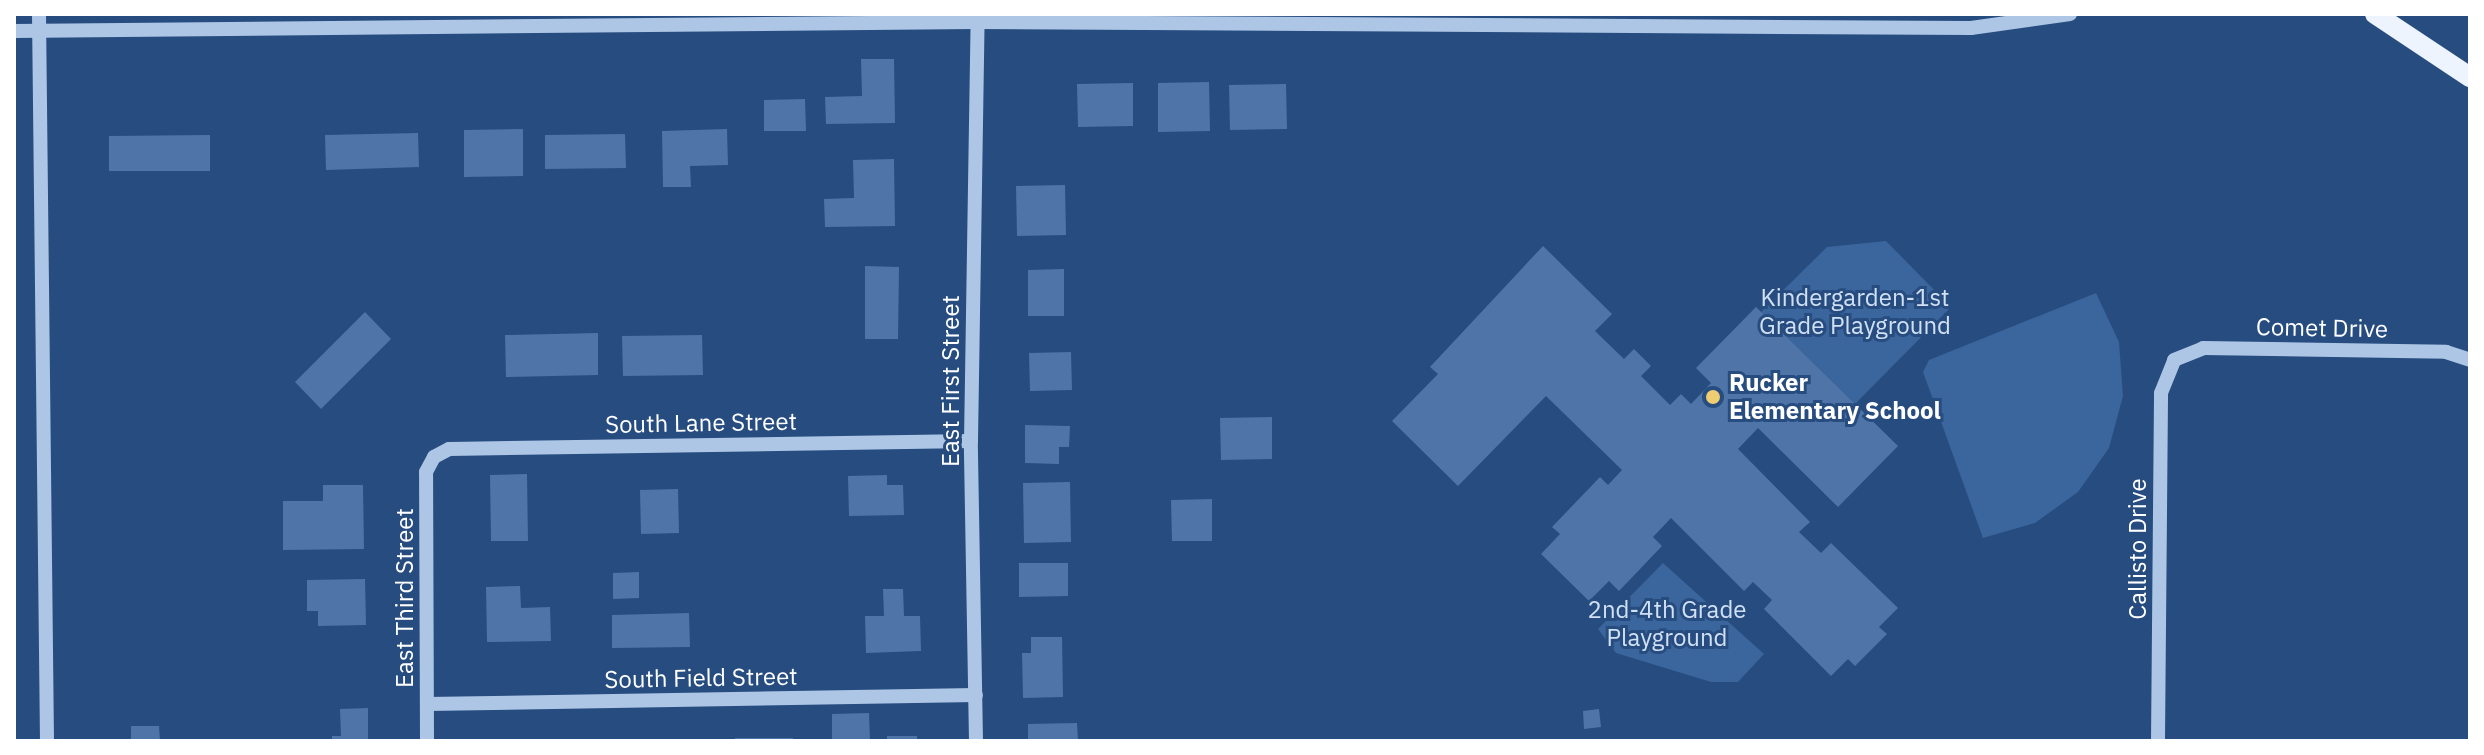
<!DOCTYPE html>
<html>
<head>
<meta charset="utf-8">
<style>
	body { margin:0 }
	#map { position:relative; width:2484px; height:755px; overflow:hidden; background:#274c7f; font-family:"IBM Plex Sans",sans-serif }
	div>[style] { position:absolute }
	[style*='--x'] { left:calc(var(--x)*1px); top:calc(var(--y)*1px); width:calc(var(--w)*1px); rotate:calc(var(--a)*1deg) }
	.green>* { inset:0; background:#3b659d }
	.building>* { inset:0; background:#4f75a8 }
	.minor>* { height:14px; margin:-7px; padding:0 7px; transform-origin:7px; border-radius:7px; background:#adc6e6 }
	.major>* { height:20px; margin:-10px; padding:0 10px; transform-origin:10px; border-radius:10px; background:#eef4fd }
	.dots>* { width:22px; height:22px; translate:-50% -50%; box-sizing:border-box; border:4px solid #274c7f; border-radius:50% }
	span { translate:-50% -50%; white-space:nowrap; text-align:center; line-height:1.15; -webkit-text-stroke:6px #274c7f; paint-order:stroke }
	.park-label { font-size:24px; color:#d0e0f5 }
	.street-label { font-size:24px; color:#fff }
	.poi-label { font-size:24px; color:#fff; font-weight:700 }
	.left { translate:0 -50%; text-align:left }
	.frame { position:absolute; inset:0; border:16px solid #fff; pointer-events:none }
</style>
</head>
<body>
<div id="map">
	<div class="green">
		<div style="clip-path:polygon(1886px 241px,1951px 307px,1855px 404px,1761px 312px,1827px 247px)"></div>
		<div style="clip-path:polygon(2096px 293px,2119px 342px,2123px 396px,2109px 448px,2078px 492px,2035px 523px,1983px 538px,1923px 372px,1929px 360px)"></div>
		<div style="clip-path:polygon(1663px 563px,1764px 654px,1738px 682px,1711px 682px,1616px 653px,1598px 629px)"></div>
	</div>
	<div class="building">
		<div style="clip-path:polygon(861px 59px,894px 59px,895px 123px,826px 124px,825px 97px,862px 96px)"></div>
		<div style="clip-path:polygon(1209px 82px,1210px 131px,1158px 132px,1158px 83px)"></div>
		<div style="clip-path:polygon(1133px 83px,1133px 126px,1078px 127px,1077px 84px)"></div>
		<div style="clip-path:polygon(1286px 84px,1287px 129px,1230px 130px,1229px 85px)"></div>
		<div style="clip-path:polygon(805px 99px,806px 131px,764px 131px,764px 100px)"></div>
		<div style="clip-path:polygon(523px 129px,523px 176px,464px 177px,464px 130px)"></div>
		<div style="clip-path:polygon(727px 129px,728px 165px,690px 166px,691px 187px,663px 187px,662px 131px)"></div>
		<div style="clip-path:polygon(418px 133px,419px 167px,326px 170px,325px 135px)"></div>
		<div style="clip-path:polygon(625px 134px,626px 168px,545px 169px,545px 135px)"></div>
		<div style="clip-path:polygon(210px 135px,210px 171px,109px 171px,109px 136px)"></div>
		<div style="clip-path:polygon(894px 159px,895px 226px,825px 227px,824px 199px,854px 198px,853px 160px)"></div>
		<div style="clip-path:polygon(1065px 185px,1066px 235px,1017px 236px,1016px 186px)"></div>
		<div style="clip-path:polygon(1543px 246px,1612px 314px,1595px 331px,1624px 359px,1634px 349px,1651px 366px,1641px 376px,1670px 405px,1681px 394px,1691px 404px,1711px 383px,1696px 368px,1756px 307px,1898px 446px,1838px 507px,1758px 428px,1738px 449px,1810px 522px,1799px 532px,1821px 553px,1831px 543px,1898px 608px,1879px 627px,1887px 634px,1855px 666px,1848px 659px,1831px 676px,1764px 609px,1772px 600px,1753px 582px,1744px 591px,1671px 518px,1653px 537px,1662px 546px,1619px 591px,1609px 581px,1589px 601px,1541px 554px,1560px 534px,1552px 527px,1600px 477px,1608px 485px,1622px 470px,1546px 396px,1458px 486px,1392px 421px,1438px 374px,1430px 367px)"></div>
		<div style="clip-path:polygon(865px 266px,899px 267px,898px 339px,865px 339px)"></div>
		<div style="clip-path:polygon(1064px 269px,1064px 316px,1028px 316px,1028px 270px)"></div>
		<div style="clip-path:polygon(365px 312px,391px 339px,321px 409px,295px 382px)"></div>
		<div style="clip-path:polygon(598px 333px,598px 375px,506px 377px,505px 335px)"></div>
		<div style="clip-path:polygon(702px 335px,703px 375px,623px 376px,622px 336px)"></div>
		<div style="clip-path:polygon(1071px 352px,1072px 390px,1030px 391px,1029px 353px)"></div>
		<div style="clip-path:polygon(1272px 417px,1272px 459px,1221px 460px,1220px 418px)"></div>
		<div style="clip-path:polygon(1025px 425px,1070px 426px,1069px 447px,1059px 447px,1059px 464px,1025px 463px)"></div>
		<div style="clip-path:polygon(527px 474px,528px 541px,491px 541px,490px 475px)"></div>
		<div style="clip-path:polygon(887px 475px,887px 485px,903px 485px,904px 515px,849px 516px,848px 476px)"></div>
		<div style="clip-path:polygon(1070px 482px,1071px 542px,1024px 543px,1023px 483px)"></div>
		<div style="clip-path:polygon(323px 485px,363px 485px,364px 549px,283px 550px,283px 501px,323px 501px)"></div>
		<div style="clip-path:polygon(678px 489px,679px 533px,641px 534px,640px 490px)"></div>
		<div style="clip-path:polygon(1212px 499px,1212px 541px,1172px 541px,1171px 500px)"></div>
		<div style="clip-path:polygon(1019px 563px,1068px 563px,1068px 596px,1019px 597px)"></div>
		<div style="clip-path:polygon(639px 572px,639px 598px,613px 599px,613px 573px)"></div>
		<div style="clip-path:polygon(365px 579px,366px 625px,318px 626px,318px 611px,307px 611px,307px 580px)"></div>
		<div style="clip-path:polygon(520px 586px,521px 608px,550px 607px,551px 641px,487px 642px,486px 587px)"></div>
		<div style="clip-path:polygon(883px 589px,903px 589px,904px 616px,920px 616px,921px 651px,866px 653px,865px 616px,884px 616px)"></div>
		<div style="clip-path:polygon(689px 613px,690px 647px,612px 648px,612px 615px)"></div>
		<div style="clip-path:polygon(1031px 637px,1062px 637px,1063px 697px,1023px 698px,1022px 653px,1031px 653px)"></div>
		<div style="clip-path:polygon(368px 708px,368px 741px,332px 741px,332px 736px,341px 736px,340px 709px)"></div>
		<div style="clip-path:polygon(1599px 709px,1601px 727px,1584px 729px,1583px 711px)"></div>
		<div style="clip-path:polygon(869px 713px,870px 741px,832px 741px,832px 714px)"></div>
		<div style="clip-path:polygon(1077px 723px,1078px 741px,1028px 741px,1028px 724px)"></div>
		<div style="clip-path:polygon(131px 726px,159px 726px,160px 741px,131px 741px)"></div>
		<div style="clip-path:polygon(887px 736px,917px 736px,917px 741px,887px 741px)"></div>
		<div style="clip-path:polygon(735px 738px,793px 738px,793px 741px,735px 741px)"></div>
	</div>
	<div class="minor">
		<div style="--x:39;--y:14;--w:727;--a:89.37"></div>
		<div style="--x:14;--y:31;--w:962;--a:-0.54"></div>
		<div style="--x:976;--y:22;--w:995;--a:0.35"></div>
		<div style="--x:1971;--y:28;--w:100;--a:-8"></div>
		<div style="--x:427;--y:704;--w:549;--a:-0.94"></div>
		<div style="--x:427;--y:741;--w:269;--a:-90.2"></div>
		<div style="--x:426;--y:472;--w:17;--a:-62"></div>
		<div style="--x:434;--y:457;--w:17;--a:-28"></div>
		<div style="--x:449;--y:449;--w:522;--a:-0.88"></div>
		<div style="--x:976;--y:741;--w:300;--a:-91"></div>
		<div style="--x:971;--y:441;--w:427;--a:-89.1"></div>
		<div style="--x:2158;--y:741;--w:348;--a:-89.5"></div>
		<div style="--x:2161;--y:393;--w:35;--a:-68"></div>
		<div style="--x:2174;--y:360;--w:31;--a:-22"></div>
		<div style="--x:2203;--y:348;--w:243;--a:0.9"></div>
		<div style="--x:2446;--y:352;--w:25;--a:18"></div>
	</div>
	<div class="major">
		<div style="--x:2375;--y:14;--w:114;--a:33.6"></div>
	</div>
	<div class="dots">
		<div style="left:1713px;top:397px;background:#eecd73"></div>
	</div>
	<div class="park-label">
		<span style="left:1855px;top:312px">Kindergarden-1st<br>Grade Playground</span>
		<span style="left:1667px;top:624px">2nd-4th Grade<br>Playground</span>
	</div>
	<div class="street-label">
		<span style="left:2322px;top:328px;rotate:1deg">Comet Drive</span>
		<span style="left:951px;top:381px;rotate:-90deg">East First Street</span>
		<span style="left:701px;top:423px;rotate:-1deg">South Lane Street</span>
		<span style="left:2138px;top:549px;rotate:-90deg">Callisto Drive</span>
		<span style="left:405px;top:598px;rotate:-90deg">East Third Street</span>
		<span style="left:701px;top:678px;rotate:-1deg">South Field Street</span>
	</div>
	<div class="poi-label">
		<span class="left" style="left:1729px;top:397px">Rucker<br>Elementary School</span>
	</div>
	<div class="frame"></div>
</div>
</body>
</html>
